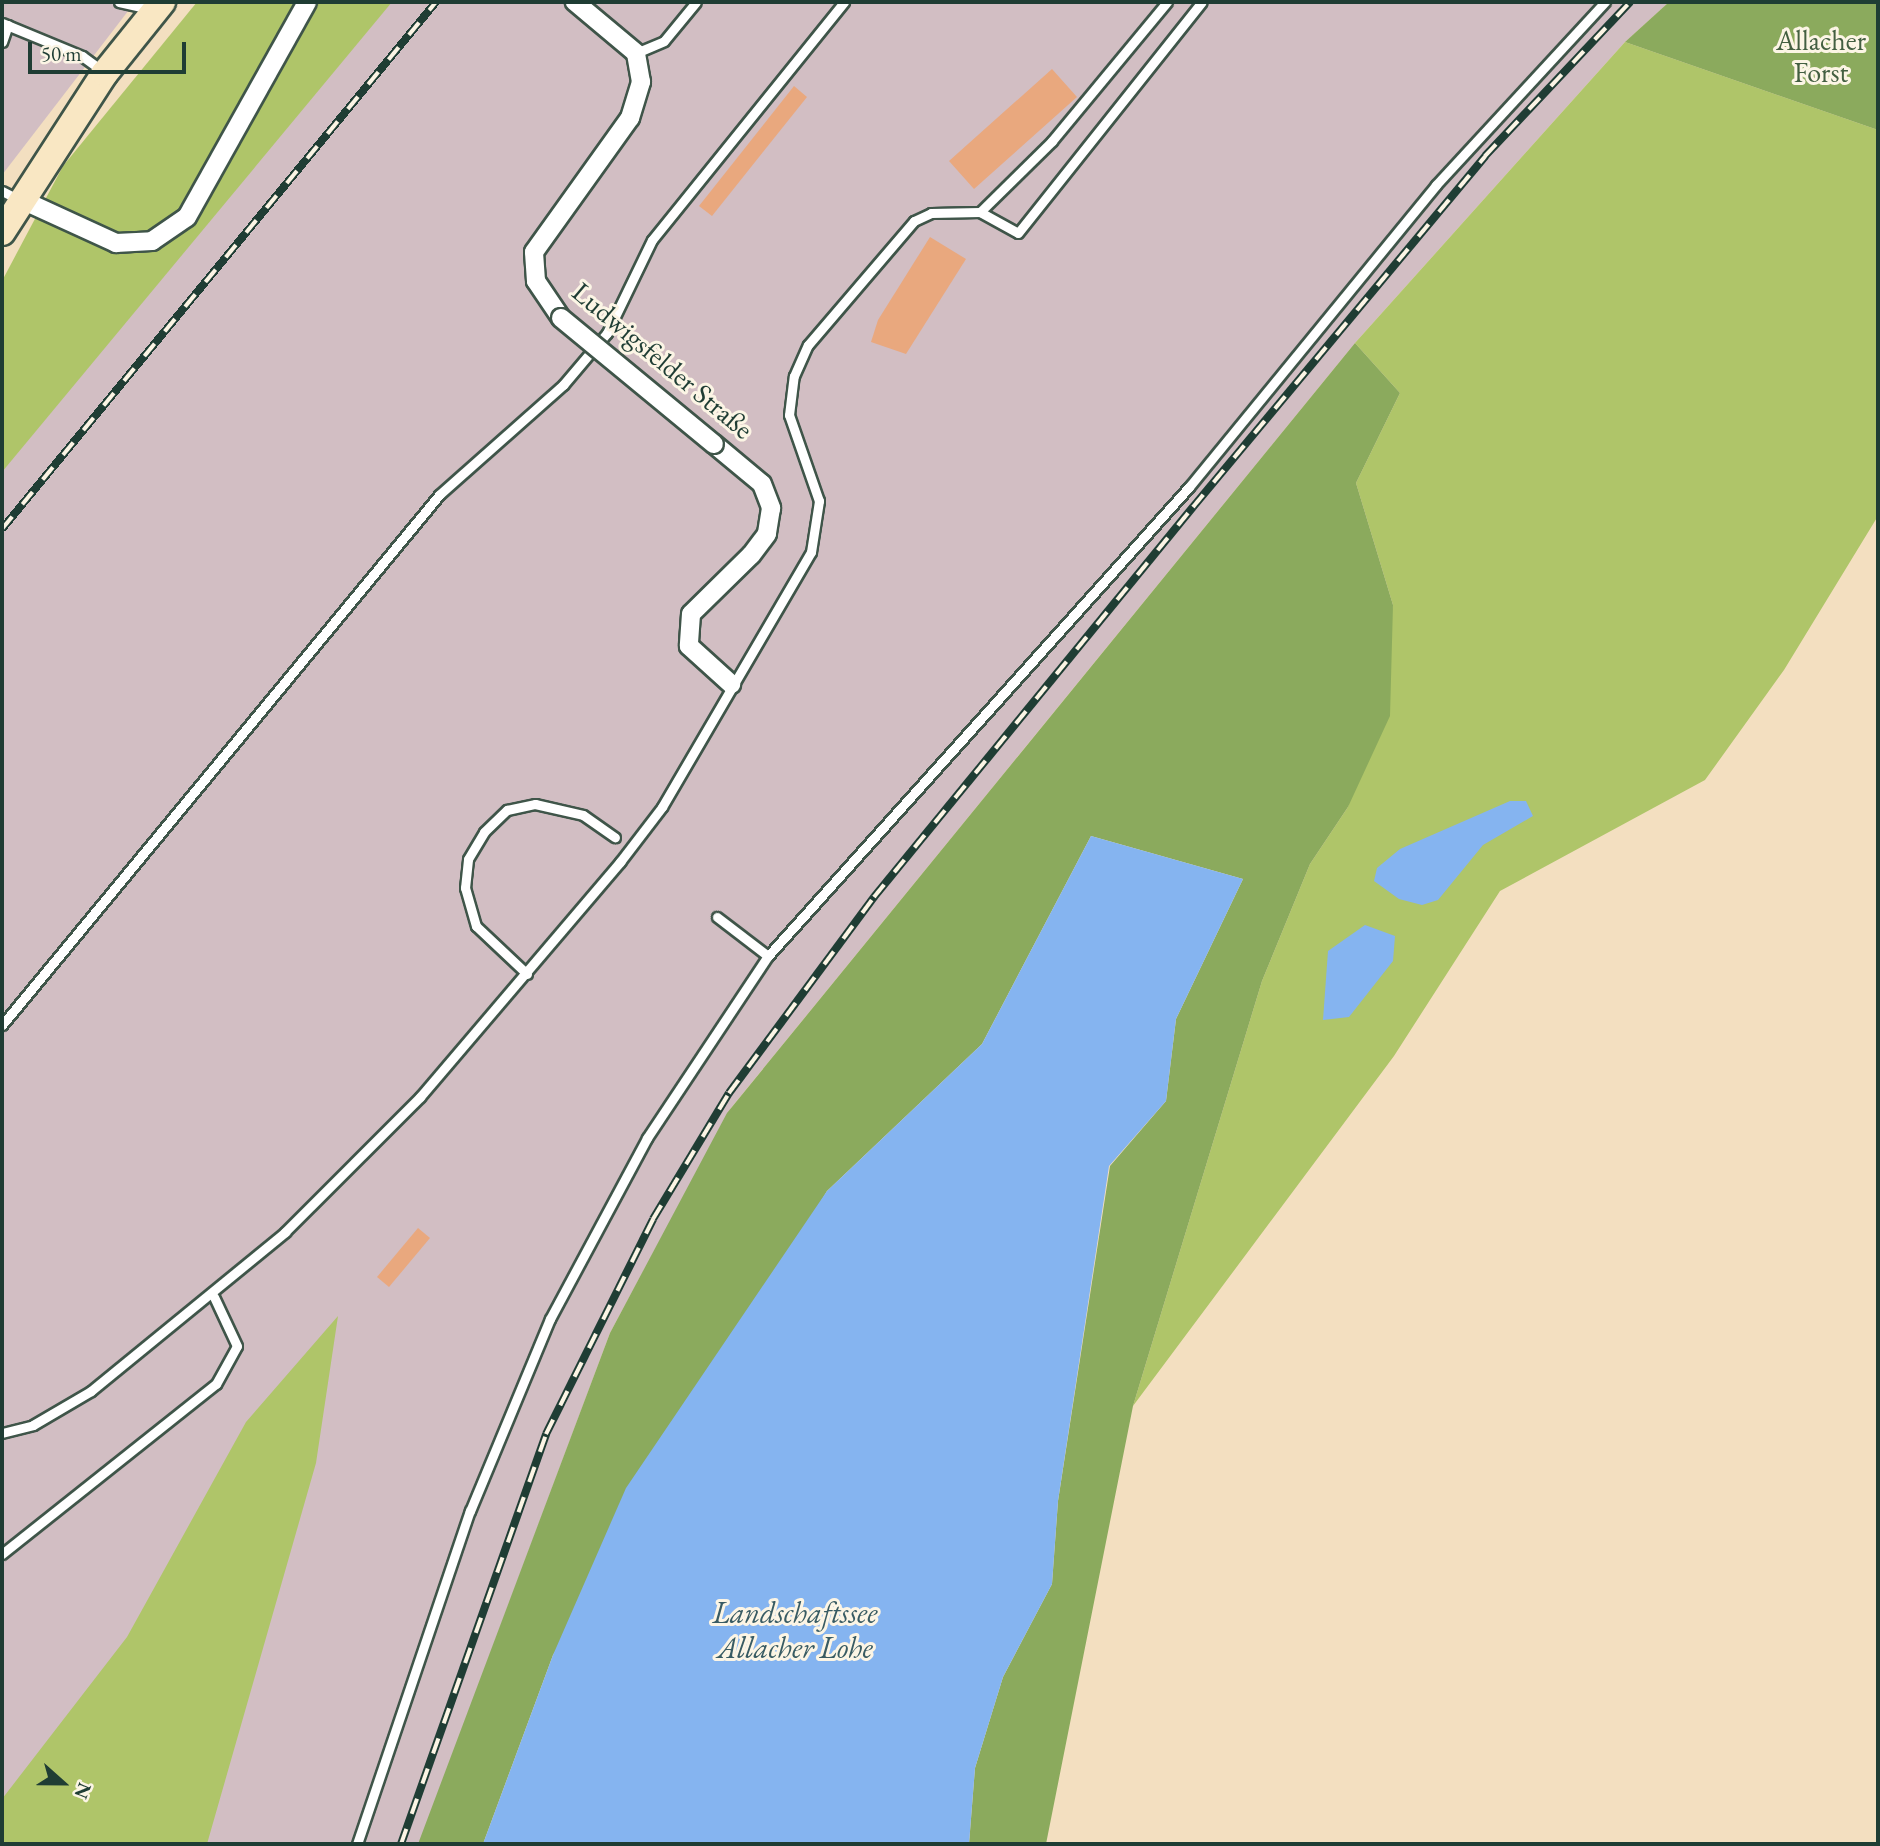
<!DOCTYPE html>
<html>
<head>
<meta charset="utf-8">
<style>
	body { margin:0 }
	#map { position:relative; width:1880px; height:1846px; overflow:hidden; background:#f3dfc0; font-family:"EB Garamond",serif }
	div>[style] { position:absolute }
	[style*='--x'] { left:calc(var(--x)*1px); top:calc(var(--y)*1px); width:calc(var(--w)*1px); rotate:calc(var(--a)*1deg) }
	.industrial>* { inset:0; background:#d2bec3 }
	.green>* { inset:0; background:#afc569 }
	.forest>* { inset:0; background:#8baa5d }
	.water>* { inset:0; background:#85b4f0 }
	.building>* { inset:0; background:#e9a87e }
	.roads { filter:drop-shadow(2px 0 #3f5549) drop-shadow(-2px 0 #3f5549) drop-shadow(0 2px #3f5549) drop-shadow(0 -2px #3f5549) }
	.lane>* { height:9px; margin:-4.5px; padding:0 4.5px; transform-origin:4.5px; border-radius:4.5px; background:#fff }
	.street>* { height:18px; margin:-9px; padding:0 9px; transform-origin:9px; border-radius:9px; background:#fff }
	.secondary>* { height:26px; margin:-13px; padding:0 13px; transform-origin:13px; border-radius:13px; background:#f9e7c3 }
	.rail>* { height:8px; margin-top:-4px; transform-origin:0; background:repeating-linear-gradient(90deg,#fcf5e5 0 16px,#1f3d34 0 32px); box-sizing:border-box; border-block:2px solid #1f3d34 }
	.bridges { filter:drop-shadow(2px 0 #3f5549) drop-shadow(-2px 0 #3f5549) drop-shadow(0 2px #3f5549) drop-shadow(0 -2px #3f5549) }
	.street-bridge>* { height:18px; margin:-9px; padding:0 9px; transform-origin:9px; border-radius:9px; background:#fff }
	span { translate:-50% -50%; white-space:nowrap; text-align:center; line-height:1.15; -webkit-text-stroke:6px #fcf5e5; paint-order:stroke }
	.park-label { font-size:28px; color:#435f41 }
	.street-label { font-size:28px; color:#1f3d34 }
	.water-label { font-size:30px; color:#385b63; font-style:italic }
	.frame { position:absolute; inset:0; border:4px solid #1f3d34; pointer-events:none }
	.north { position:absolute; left:28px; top:1748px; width:70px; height:70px; -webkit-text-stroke:5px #fcf5e5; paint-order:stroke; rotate:111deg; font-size:19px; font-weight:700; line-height:28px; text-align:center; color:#1f3d34 }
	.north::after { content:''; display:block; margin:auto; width:24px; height:32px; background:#1f3d34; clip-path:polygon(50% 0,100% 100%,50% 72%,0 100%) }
	.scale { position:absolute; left:28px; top:42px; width:158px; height:32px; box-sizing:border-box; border:4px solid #1f3d34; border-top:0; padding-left:9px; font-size:21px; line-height:24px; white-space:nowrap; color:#1f3d34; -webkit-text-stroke:5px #fcf5e5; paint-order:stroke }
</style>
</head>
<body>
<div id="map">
	<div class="industrial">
		<div style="clip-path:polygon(2px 2px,135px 2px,2px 175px)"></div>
		<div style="clip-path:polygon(354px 2px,1669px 2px,1625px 42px,1355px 343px,731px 1108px,610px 1333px,419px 1844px,2px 1844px,2px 427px)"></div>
	</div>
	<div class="green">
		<div style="clip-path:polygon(197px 2px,392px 2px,2px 472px,2px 281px,63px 166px)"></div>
		<div style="clip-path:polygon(1625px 42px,1878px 130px,1878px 516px,1784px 670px,1705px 780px,1500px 891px,1394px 1056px,1133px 1406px,1262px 981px,1310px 864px,1348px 807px,1393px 605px,1356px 483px,1400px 393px,1355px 343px)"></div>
		<div style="clip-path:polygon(338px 1316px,316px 1463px,207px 1844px,2px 1844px,2px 1799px,127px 1637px,246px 1422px)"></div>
	</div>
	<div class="forest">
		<div style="clip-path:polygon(1669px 2px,1878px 2px,1878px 130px,1625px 42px)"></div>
		<div style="clip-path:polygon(1355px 343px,1400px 393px,1356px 483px,1393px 605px,1390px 716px,1348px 807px,1310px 864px,1262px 981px,1133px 1406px,1046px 1844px,969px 1844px,975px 1768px,1003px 1677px,1052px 1584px,1058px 1501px,1110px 1166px,1166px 1101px,1176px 1019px,1243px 879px,1091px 836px,982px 1044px,827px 1191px,553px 1655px,483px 1844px,418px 1844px,610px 1333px,727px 1113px)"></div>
	</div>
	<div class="water">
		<div style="clip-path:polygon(1510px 801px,1526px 801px,1533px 816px,1483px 845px,1438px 900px,1422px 905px,1399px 899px,1374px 881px,1377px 868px,1400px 849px)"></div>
		<div style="clip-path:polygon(1091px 836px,1243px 879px,1176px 1019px,1166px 1101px,1109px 1166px,1058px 1501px,1052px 1584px,1003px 1677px,975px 1768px,969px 1844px,483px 1844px,553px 1655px,626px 1488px,827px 1191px,982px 1044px)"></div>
		<div style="clip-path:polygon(1365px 925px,1395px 936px,1393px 961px,1349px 1017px,1323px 1020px,1328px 951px)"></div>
	</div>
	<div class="building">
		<div style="clip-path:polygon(1052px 69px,1077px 97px,974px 189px,949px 161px)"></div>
		<div style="clip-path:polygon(794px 86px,807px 97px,712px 216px,699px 206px)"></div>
		<div style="clip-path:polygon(930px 237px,966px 259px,906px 354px,871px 342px,878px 320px)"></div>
		<div style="clip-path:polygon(418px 1228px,430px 1238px,389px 1287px,377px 1277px)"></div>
	</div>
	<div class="roads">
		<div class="lane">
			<div style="--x:119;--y:2;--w:32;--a:13"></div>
			<div style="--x:2;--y:23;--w:87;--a:22.4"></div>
			<div style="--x:82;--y:56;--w:27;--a:36"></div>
			<div style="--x:2;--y:42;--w:18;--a:-71"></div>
			<div style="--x:636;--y:53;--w:30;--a:-23"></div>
			<div style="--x:664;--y:41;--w:50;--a:-50.6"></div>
			<div style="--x:2;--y:191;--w:18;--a:27"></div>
			<div style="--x:980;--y:212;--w:43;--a:28.9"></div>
			<div style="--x:1018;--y:233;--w:295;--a:-51.5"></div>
			<div style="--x:717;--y:917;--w:64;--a:37.4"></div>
			<div style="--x:527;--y:974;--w:70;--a:-136.7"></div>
			<div style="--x:476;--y:926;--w:40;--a:-106"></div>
			<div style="--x:465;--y:888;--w:29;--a:-84"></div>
			<div style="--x:468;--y:859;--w:31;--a:-59"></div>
			<div style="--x:484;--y:832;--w:32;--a:-44"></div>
			<div style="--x:507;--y:810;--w:29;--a:-12"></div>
			<div style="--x:535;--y:804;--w:49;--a:12.9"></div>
			<div style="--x:583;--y:815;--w:39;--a:35"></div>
			<div style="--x:2;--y:1025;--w:687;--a:-50.49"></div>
			<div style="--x:439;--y:495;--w:166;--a:-41.6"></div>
			<div style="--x:563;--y:385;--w:68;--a:-49.8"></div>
			<div style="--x:607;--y:333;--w:103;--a:-64.2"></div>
			<div style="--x:652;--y:240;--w:306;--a:-51.1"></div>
			<div style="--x:2;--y:1433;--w:32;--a:-14"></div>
			<div style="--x:33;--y:1425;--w:67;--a:-30.4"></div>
			<div style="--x:91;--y:1391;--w:251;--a:-39.3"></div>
			<div style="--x:285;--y:1232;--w:191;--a:-45"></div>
			<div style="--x:420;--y:1097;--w:309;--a:-49.6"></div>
			<div style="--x:620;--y:862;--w:69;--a:-52.6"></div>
			<div style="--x:662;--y:807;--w:295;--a:-59.7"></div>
			<div style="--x:811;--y:552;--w:52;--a:-81.1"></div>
			<div style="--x:819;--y:501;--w:91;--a:-109.2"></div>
			<div style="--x:789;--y:415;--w:39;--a:-83"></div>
			<div style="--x:794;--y:376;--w:34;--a:-66"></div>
			<div style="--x:808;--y:345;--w:163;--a:-49.5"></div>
			<div style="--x:914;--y:221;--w:19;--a:-25"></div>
			<div style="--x:931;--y:213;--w:49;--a:-1.2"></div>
			<div style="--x:980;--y:212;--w:101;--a:-44.6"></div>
			<div style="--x:1052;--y:141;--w:180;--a:-50.4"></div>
			<div style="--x:2;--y:1554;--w:273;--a:-38.5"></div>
			<div style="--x:216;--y:1384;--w:43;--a:-61.1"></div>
			<div style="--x:237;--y:1346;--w:54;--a:-115.1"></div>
			<div style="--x:357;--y:1844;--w:352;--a:-71.3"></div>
			<div style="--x:470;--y:1511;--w:208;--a:-67.4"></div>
			<div style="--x:550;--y:1319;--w:205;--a:-61.8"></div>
			<div style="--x:647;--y:1138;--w:219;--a:-56.4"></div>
			<div style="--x:768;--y:956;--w:630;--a:-48.09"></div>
			<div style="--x:1189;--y:487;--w:390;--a:-50.7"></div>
			<div style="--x:1436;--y:185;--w:249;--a:-47.3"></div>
		</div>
		<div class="street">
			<div style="--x:20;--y:199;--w:106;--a:24.6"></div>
			<div style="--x:116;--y:243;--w:36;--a:-3"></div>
			<div style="--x:152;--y:241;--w:42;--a:-34.4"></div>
			<div style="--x:187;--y:217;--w:246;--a:-60.8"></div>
			<div style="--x:561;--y:318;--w:45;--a:-124"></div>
			<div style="--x:536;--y:281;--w:29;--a:-94"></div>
			<div style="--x:534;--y:252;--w:165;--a:-54.4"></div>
			<div style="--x:630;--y:118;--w:38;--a:-73"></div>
			<div style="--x:641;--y:82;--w:29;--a:-100"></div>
			<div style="--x:636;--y:53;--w:80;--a:-140.1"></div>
			<div style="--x:714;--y:444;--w:62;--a:39.8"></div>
			<div style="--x:762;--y:484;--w:26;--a:69"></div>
			<div style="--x:771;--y:508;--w:26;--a:99"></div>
			<div style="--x:767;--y:534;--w:26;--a:127"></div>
			<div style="--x:751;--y:555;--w:84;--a:135.5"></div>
			<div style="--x:691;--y:614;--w:32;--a:94"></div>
			<div style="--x:689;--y:646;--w:57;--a:42.1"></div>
		</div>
		<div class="secondary">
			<div style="--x:2;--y:232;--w:189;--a:-57.1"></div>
			<div style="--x:105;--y:73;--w:91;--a:-51.2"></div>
		</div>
	</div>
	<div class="rail">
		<div style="--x:2;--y:529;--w:683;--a:-50.53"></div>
		<div style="--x:401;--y:1844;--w:435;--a:-70.5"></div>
		<div style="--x:546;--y:1434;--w:240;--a:-63.5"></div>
		<div style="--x:653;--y:1219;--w:147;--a:-58.9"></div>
		<div style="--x:729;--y:1093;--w:244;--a:-53.5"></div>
		<div style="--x:874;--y:897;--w:504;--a:-50.72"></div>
		<div style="--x:1193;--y:507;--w:457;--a:-50.2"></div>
		<div style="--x:1485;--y:156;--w:212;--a:-46.7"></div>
	</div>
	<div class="bridges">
		<div class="street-bridge">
			<div style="--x:561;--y:318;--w:198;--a:39.5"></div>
		</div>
	</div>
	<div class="park-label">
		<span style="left:1821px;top:56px">Allacher<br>Forst</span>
	</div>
	<div class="street-label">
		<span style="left:663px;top:360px;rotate:40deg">Ludwigsfelder Straße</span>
	</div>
	<div class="water-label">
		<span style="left:795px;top:1630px">Landschaftssee<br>Allacher Lohe</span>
	</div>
	<div class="frame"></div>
	<div class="north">N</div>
	<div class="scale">50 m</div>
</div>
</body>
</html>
